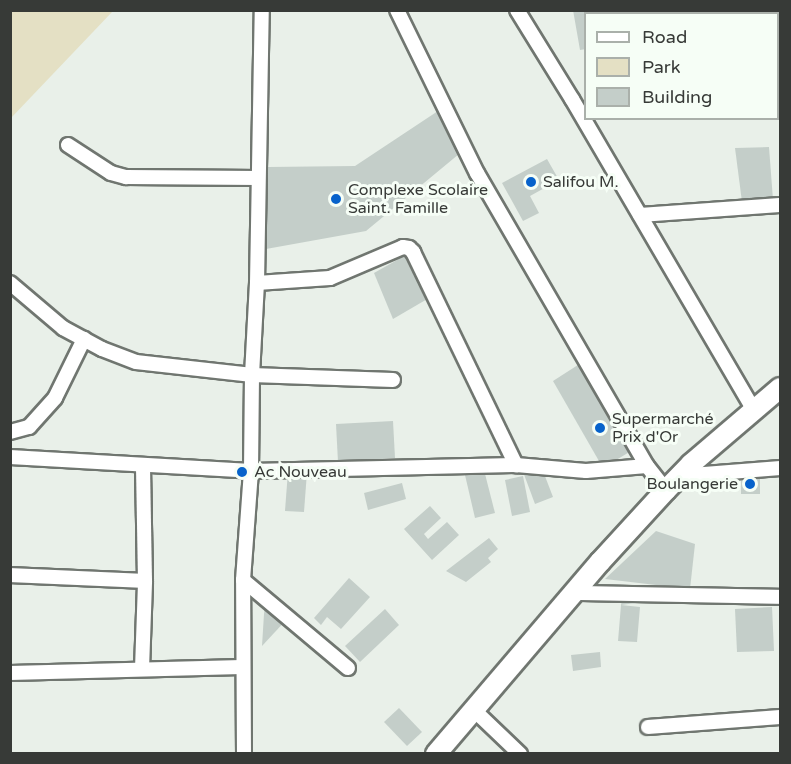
<!DOCTYPE html>
<html>
<head>
<meta charset="utf-8">
<style>
	body { margin:0 }
	#map { position:relative; width:791px; height:764px; overflow:hidden; background:#e9f0e9; font-family:"Varela Round",sans-serif }
	div>[style] { position:absolute }
	[style*='--x'] { left:calc(var(--x)*1px); top:calc(var(--y)*1px); width:calc(var(--w)*1px); rotate:calc(var(--a)*1deg) }
	.green>* { inset:0; background:#e4e0c4 }
	.building>* { inset:0; background:#c4cec9 }
	.roads { filter:drop-shadow(2px 0 #707670) drop-shadow(-2px 0 #707670) drop-shadow(0 2px #707670) drop-shadow(0 -2px #707670) }
	.minor>* { height:14px; margin:-7px; padding:0 7px; transform-origin:7px; border-radius:7px; background:#fff }
	.secondary>* { height:20px; margin:-10px; padding:0 10px; transform-origin:10px; border-radius:10px; background:#fff }
	.dots>* { width:16px; height:16px; translate:-50% -50%; box-sizing:border-box; border:3px solid #f6fef6; border-radius:50% }
	span { translate:-50% -50%; white-space:nowrap; text-align:center; line-height:1.15; -webkit-text-stroke:6px #f6fef6; paint-order:stroke }
	.poi-label { font-size:16px; color:#373a37 }
	.left { translate:0 -50%; text-align:left }
	.right { translate:-100% -50%; text-align:right }
	.frame { position:absolute; inset:0; border:12px solid #373a37; pointer-events:none }
	.legend { position:absolute; left:584px; top:12px; width:195px; height:108px; box-sizing:border-box; background:#f6fef6; border:2px solid #aab0aa; margin:0; padding:8px 10px; list-style:none; font-size:18px; color:#373a37 }
	.legend li { display:flex; align-items:center; gap:12px; height:30px }
	.legend b { width:30px; border:2px solid #aab0aa }
</style>
</head>
<body>
<div id="map">
	<div class="green">
		<div style="clip-path:polygon(11px 10px,113px 11px,11px 118px,10px 11px)"></div>
	</div>
	<div class="building">
		<div style="clip-path:polygon(573px 10px,663px 10px,663px 14px,586px 14px,586px 49px,580px 50px)"></div>
		<div style="clip-path:polygon(438px 111px,459px 154px,366px 231px,266px 249px,268px 167px,355px 166px)"></div>
		<div style="clip-path:polygon(769px 147px,773px 200px,742px 202px,735px 148px)"></div>
		<div style="clip-path:polygon(547px 159px,559px 180px,530px 196px,539px 213px,523px 221px,502px 183px)"></div>
		<div style="clip-path:polygon(406px 255px,429px 298px,393px 319px,374px 273px)"></div>
		<div style="clip-path:polygon(581px 363px,631px 451px,603px 468px,553px 381px)"></div>
		<div style="clip-path:polygon(393px 421px,395px 458px,338px 462px,336px 424px)"></div>
		<div style="clip-path:polygon(522px 469px,543px 471px,553px 497px,535px 504px)"></div>
		<div style="clip-path:polygon(484px 470px,495px 513px,475px 518px,465px 475px)"></div>
		<div style="clip-path:polygon(288px 471px,307px 472px,304px 512px,285px 511px)"></div>
		<div style="clip-path:polygon(760px 474px,760px 494px,741px 494px,741px 475px)"></div>
		<div style="clip-path:polygon(523px 476px,530px 512px,512px 516px,505px 480px)"></div>
		<div style="clip-path:polygon(402px 483px,406px 499px,368px 510px,364px 493px)"></div>
		<div style="clip-path:polygon(430px 506px,441px 518px,424px 534px,428px 539px,447px 522px,459px 535px,432px 560px,404px 529px)"></div>
		<div style="clip-path:polygon(656px 531px,695px 544px,690px 589px,605px 579px)"></div>
		<div style="clip-path:polygon(489px 538px,498px 549px,488px 558px,491px 562px,466px 582px,446px 571px)"></div>
		<div style="clip-path:polygon(349px 578px,370px 597px,341px 629px,327px 617px,321px 625px,314px 618px)"></div>
		<div style="clip-path:polygon(624px 588px,641px 588px,643px 602px,621px 605px,640px 607px,637px 642px,618px 641px,621px 605px)"></div>
		<div style="clip-path:polygon(266px 599px,288px 618px,262px 646px,264px 614px)"></div>
		<div style="clip-path:polygon(772px 607px,774px 651px,737px 652px,735px 609px)"></div>
		<div style="clip-path:polygon(385px 609px,399px 625px,360px 662px,345px 646px)"></div>
		<div style="clip-path:polygon(600px 652px,601px 667px,573px 671px,571px 655px)"></div>
		<div style="clip-path:polygon(399px 708px,422px 732px,407px 746px,384px 722px)"></div>
	</div>
	<div class="roads">
		<div class="minor">
			<div style="--x:397;--y:10;--w:182;--a:63.9"></div>
			<div style="--x:477;--y:173;--w:339;--a:59.9"></div>
			<div style="--x:647;--y:466;--w:31;--a:52"></div>
			<div style="--x:666;--y:490;--w:30;--a:-30"></div>
			<div style="--x:692;--y:475;--w:88;--a:-4.5"></div>
			<div style="--x:517;--y:10;--w:105;--a:58.3"></div>
			<div style="--x:572;--y:99;--w:360;--a:59.7"></div>
			<div style="--x:778;--y:94;--w:2;--a:0"></div>
			<div style="--x:68;--y:145;--w:51;--a:33.1"></div>
			<div style="--x:111;--y:173;--w:16;--a:15"></div>
			<div style="--x:126;--y:177;--w:132;--a:0.4"></div>
			<div style="--x:640;--y:215;--w:140;--a:-4.1"></div>
			<div style="--x:10;--y:283;--w:70;--a:40.3"></div>
			<div style="--x:63;--y:328;--w:44;--a:28.3"></div>
			<div style="--x:102;--y:349;--w:36;--a:21"></div>
			<div style="--x:136;--y:362;--w:117;--a:6.4"></div>
			<div style="--x:252;--y:375;--w:141;--a:2"></div>
			<div style="--x:257;--y:283;--w:73;--a:-3.9"></div>
			<div style="--x:330;--y:278;--w:79;--a:-23"></div>
			<div style="--x:403;--y:247;--w:6;--a:9"></div>
			<div style="--x:409;--y:248;--w:6;--a:45"></div>
			<div style="--x:413;--y:252;--w:237;--a:64.2"></div>
			<div style="--x:10;--y:432;--w:20;--a:-15"></div>
			<div style="--x:29;--y:427;--w:39;--a:-48"></div>
			<div style="--x:55;--y:398;--w:66;--a:-63.8"></div>
			<div style="--x:10;--y:457;--w:241;--a:3.3"></div>
			<div style="--x:251;--y:471;--w:265;--a:-1.3"></div>
			<div style="--x:516;--y:465;--w:70;--a:4.9"></div>
			<div style="--x:586;--y:471;--w:61;--a:-4.7"></div>
			<div style="--x:10;--y:575;--w:135;--a:2.5"></div>
			<div style="--x:243;--y:580;--w:137;--a:40"></div>
			<div style="--x:575;--y:593;--w:205;--a:1.1"></div>
			<div style="--x:142;--y:669;--w:88;--a:-88"></div>
			<div style="--x:145;--y:581;--w:116;--a:-91"></div>
			<div style="--x:10;--y:673;--w:232;--a:-1.5"></div>
			<div style="--x:474;--y:710;--w:64;--a:43.7"></div>
			<div style="--x:648;--y:727;--w:132;--a:-4.3"></div>
			<div style="--x:244;--y:754;--w:174;--a:-90.3"></div>
			<div style="--x:243;--y:580;--w:109;--a:-85.8"></div>
			<div style="--x:251;--y:471;--w:96;--a:-89.4"></div>
			<div style="--x:252;--y:375;--w:92;--a:-86.9"></div>
			<div style="--x:257;--y:283;--w:273;--a:-89"></div>
		</div>
		<div class="secondary">
			<div style="--x:436;--y:754;--w:253;--a:-49.5"></div>
			<div style="--x:600;--y:562;--w:98;--a:-47.5"></div>
			<div style="--x:666;--y:490;--w:36;--a:-46"></div>
			<div style="--x:691;--y:464;--w:117;--a:-40.5"></div>
		</div>
	</div>
	<div class="dots">
		<div style="left:531px;top:182px;background:#0762cb"></div>
		<div style="left:336px;top:199px;background:#0762cb"></div>
		<div style="left:600px;top:428px;background:#0762cb"></div>
		<div style="left:242px;top:472px;background:#0762cb"></div>
		<div style="left:750px;top:484px;background:#0762cb"></div>
	</div>
	<div class="poi-label">
		<span class="left" style="left:543px;top:182px">Salifou M.</span>
		<span class="left" style="left:348px;top:199px">Complexe Scolaire<br>Saint. Famille</span>
		<span class="left" style="left:612px;top:428px">Supermarché<br>Prix d'Or</span>
		<span class="left" style="left:254px;top:472px">Ac Nouveau</span>
		<span class="right" style="left:738px;top:484px">Boulangerie</span>
	</div>
	<div class="frame"></div>
	<ul class="legend">
	<li><b style="height:8px;background:#fff"></b>Road</li>
	<li><b style="height:16px;background:#e4e0c4"></b>Park</li>
	<li><b style="height:16px;background:#c4cec9"></b>Building</li>
	</ul>
</div>
</body>
</html>
